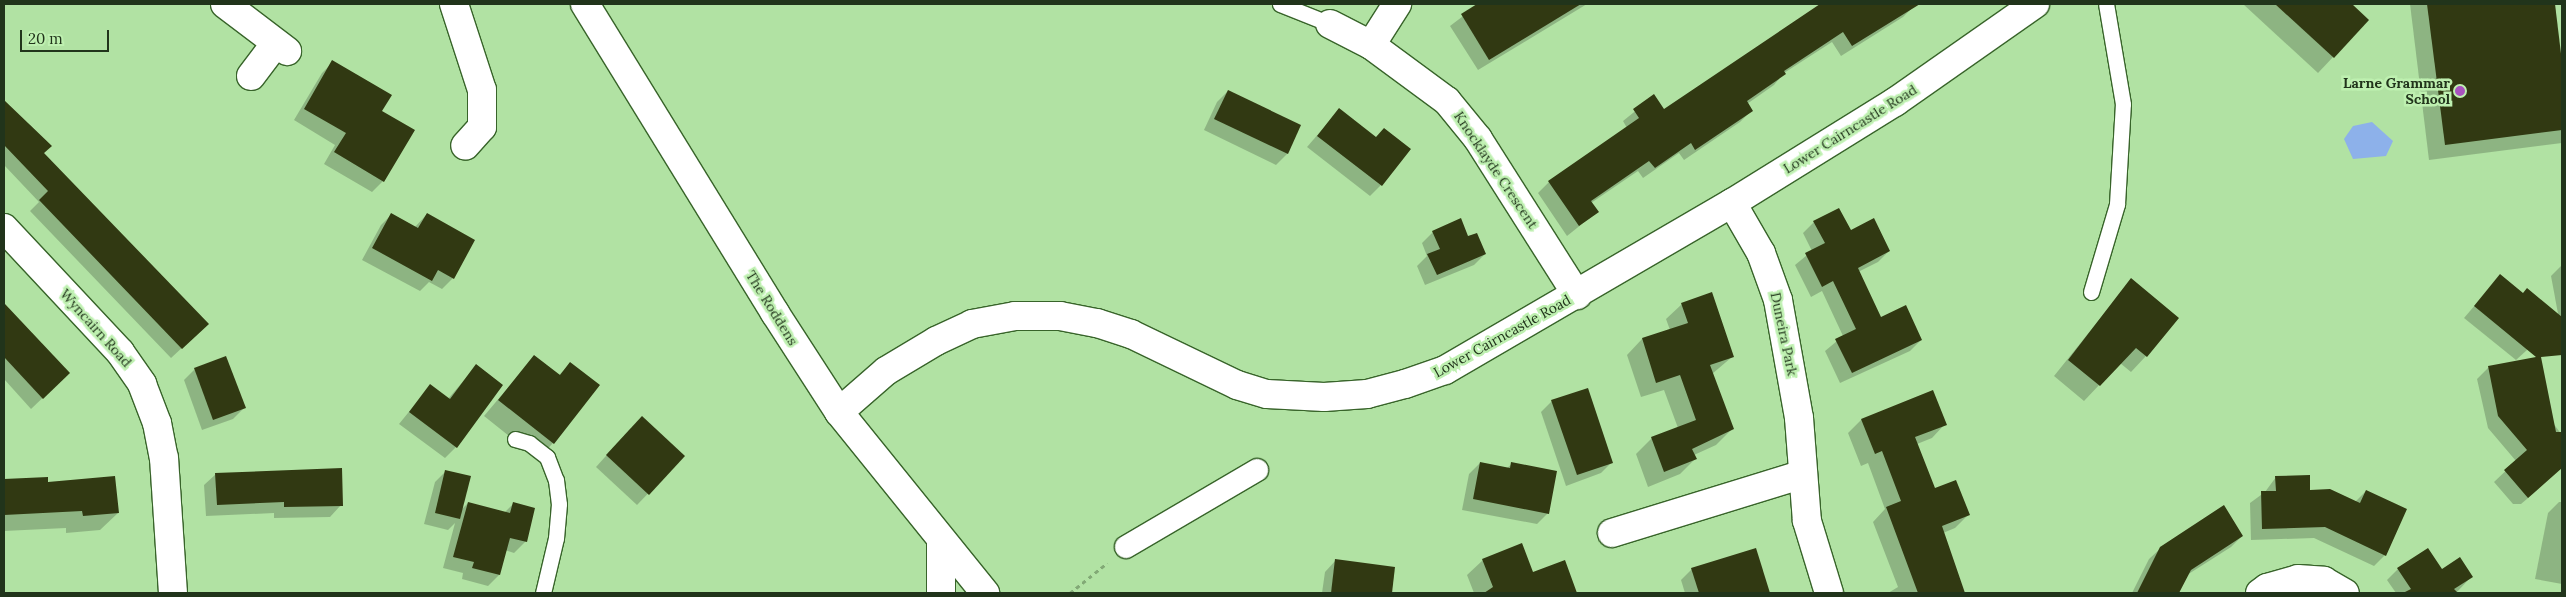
<!DOCTYPE html>
<html>
<head>
<meta charset="utf-8">
<style>
	body { margin:0 }
	#map { position:relative; width:2566px; height:597px; overflow:hidden; background:#b1e2a3; font-family:Lora,serif }
	div>[style] { position:absolute }
	[style*='--x'] { left:calc(var(--x)*1px); top:calc(var(--y)*1px); width:calc(var(--w)*1px); rotate:calc(var(--a)*1deg) }
	.water>* { inset:0; background:#8db1ea }
	.shadow>* { inset:0; background:#0003 }
	.building>* { inset:0; background:#313912 }
	.path>* { height:3px; margin-top:-1.5px; transform-origin:0; background:repeating-linear-gradient(90deg,#82a976 0 4px,transparent 0 8px) }
	.roads { filter:drop-shadow(1px 0 #38642a) drop-shadow(-1px 0 #38642a) drop-shadow(0 1px #38642a) drop-shadow(0 -1px #38642a) }
	.service>* { height:15px; margin:-7.5px; padding:0 7.5px; transform-origin:7.5px; border-radius:7.5px; background:#fff }
	.pedestrian>* { height:22px; margin:-11px; padding:0 11px; transform-origin:11px; border-radius:11px; background:#fff }
	.minor>* { height:28px; margin:-14px; padding:0 14px; transform-origin:14px; border-radius:14px; background:#fff }
	.tertiary>* { height:28px; margin:-14px; padding:0 14px; transform-origin:14px; border-radius:14px; background:#fff }
	.dots>* { width:14px; height:14px; translate:-50% -50%; box-sizing:border-box; border:2px solid #bef0b0; border-radius:50% }
	span { translate:-50% -50%; white-space:nowrap; text-align:center; line-height:1.15; -webkit-text-stroke:5px #bef0b0; paint-order:stroke }
	.poi-label { font-size:14px; color:#21341b; font-weight:700 }
	.right { translate:-100% -50%; text-align:right }
	.street-label { font-size:14px; color:#21341b }
	.frame { position:absolute; inset:0; border:5px solid #21341b; pointer-events:none }
	.scale { position:absolute; left:20px; top:30px; width:89px; height:22px; box-sizing:border-box; border:2px solid #21341b; border-top:0; padding-left:6px; font-size:15px; line-height:18px; white-space:nowrap; color:#21341b; -webkit-text-stroke:4px #bef0b0; paint-order:stroke }
</style>
</head>
<body>
<div id="map">
	<div class="water">
		<div style="clip-path:polygon(2372px 122px,2393px 141px,2386px 156px,2353px 159px,2344px 139px,2353px 126px)"></div>
	</div>
	<div class="shadow">
		<div style="clip-path:polygon(1479px 4px,1489px 4px,1494px 12px,1508px 4px,1587px 4px,1478px 70px,1450px 26px)"></div>
		<div style="clip-path:polygon(1824px 4px,1914px 6px,1903px 17px,1841px 56px,1832px 42px,1784px 73px,1774px 85px,1747px 104px,1751px 111px,1740px 122px,1684px 160px,1679px 153px,1643px 178px,1638px 171px,1591px 203px,1597px 212px,1567px 236px,1538px 193px,1549px 182px,1627px 128px,1623px 121px,1654px 96px,1664px 111px)"></div>
		<div style="clip-path:polygon(2243px 4px,2350px 4px,2368px 20px,2318px 73px)"></div>
		<div style="clip-path:polygon(2410px 4px,2554px 4px,2562px 72px,2562px 143px,2429px 160px)"></div>
		<div style="clip-path:polygon(333px 62px,380px 111px,383px 181px,372px 192px,324px 164px,335px 145px,294px 120px,322px 73px)"></div>
		<div style="clip-path:polygon(1228px 91px,1300px 126px,1287px 154px,1276px 165px,1204px 130px,1217px 102px)"></div>
		<div style="clip-path:polygon(4px 102px,28px 128px,30px 125px,50px 146px,43px 154px,197px 334px,171px 358px,30px 211px,39px 202px,4px 165px)"></div>
		<div style="clip-path:polygon(1339px 110px,1375px 138px,1381px 185px,1370px 196px,1307px 147px)"></div>
		<div style="clip-path:polygon(392px 214px,415px 227px,427px 214px,453px 278px,442px 289px,429px 282px,420px 291px,362px 260px,381px 225px)"></div>
		<div style="clip-path:polygon(1814px 222px,1850px 232px,1889px 251px,1878px 262px,1858px 272px,1881px 319px,1921px 340px,1910px 351px,1840px 383px,1825px 351px,1843px 336px,1822px 291px,1811px 297px,1795px 265px,1812px 251px,1803px 233px)"></div>
		<div style="clip-path:polygon(1433px 232px,1468px 238px,1485px 254px,1474px 265px,1425px 285px,1417px 266px,1427px 256px,1422px 243px)"></div>
		<div style="clip-path:polygon(2562px 265px,2562px 318px,2559px 319px,2551px 276px)"></div>
		<div style="clip-path:polygon(2500px 276px,2527px 350px,2516px 360px,2464px 318px)"></div>
		<div style="clip-path:polygon(2131px 280px,2146px 356px,2131px 372px,2120px 363px,2084px 401px,2054px 376px)"></div>
		<div style="clip-path:polygon(4px 303px,69px 373px,31px 409px,4px 379px)"></div>
		<div style="clip-path:polygon(1682px 304px,1732px 357px,1712px 374px,1732px 429px,1716px 445px,1694px 455px,1695px 459px,1680px 474px,1648px 487px,1636px 454px,1652px 438px,1678px 428px,1664px 390px,1641px 397px,1627px 355px,1642px 339px,1670px 330px,1666px 319px)"></div>
		<div style="clip-path:polygon(534px 357px,558px 376px,571px 363px,553px 443px,538px 459px,484px 416px)"></div>
		<div style="clip-path:polygon(2539px 357px,2553px 423px,2562px 435px,2562px 457px,2544px 473px,2545px 482px,2534px 493px,2521px 504px,2513px 504px,2494px 482px,2516px 461px,2488px 428px,2477px 379px,2488px 368px)"></div>
		<div style="clip-path:polygon(476px 366px,456px 447px,445px 458px,399px 424px,430px 386px,448px 399px)"></div>
		<div style="clip-path:polygon(195px 369px,244px 408px,233px 419px,202px 430px,184px 380px)"></div>
		<div style="clip-path:polygon(1552px 401px,1612px 462px,1601px 473px,1566px 486px,1541px 412px)"></div>
		<div style="clip-path:polygon(1861px 420px,1945px 424px,1932px 438px,1917px 444px,1934px 490px,1968px 515px,1955px 528px,1943px 533px,1963px 593px,1888px 593px,1898px 587px,1873px 522px,1885px 509px,1868px 463px,1861px 466px,1848px 433px)"></div>
		<div style="clip-path:polygon(631px 428px,684px 456px,637px 505px,596px 467px)"></div>
		<div style="clip-path:polygon(1480px 463px,1507px 468px,1512px 464px,1548px 513px,1537px 524px,1462px 510px,1469px 474px)"></div>
		<div style="clip-path:polygon(446px 471px,461px 510px,468px 503px,504px 513px,513px 504px,526px 541px,514px 553px,505px 550px,499px 575px,488px 586px,462px 579px,463px 573px,443px 568px,455px 523px,448px 530px,424px 524px,435px 482px)"></div>
		<div style="clip-path:polygon(216px 474px,341px 505px,330px 517px,274px 518px,274px 513px,206px 516px,204px 485px)"></div>
		<div style="clip-path:polygon(2276px 477px,2309px 491px,2355px 502px,2366px 491px,2385px 555px,2374px 566px,2314px 538px,2251px 540px,2250px 503px,2265px 492px)"></div>
		<div style="clip-path:polygon(46px 479px,47px 483px,118px 513px,100px 530px,66px 533px,66px 528px,4px 531px,4px 481px)"></div>
		<div style="clip-path:polygon(2559px 502px,2562px 502px,2562px 584px,2535px 579px,2548px 513px)"></div>
		<div style="clip-path:polygon(2242px 536px,2231px 547px,2187px 575px,2178px 593px,2132px 593px,2149px 559px,2161px 548px)"></div>
		<div style="clip-path:polygon(1336px 560px,1394px 568px,1390px 593px,1322px 593px,1325px 572px)"></div>
		<div style="clip-path:polygon(1483px 560px,1532px 574px,1564px 562px,1576px 593px,1474px 593px,1467px 575px)"></div>
		<div style="clip-path:polygon(1692px 569px,1769px 593px,1685px 593px,1681px 580px)"></div>
		<div style="clip-path:polygon(2398px 569px,2441px 571px,2471px 577px,2456px 593px,2396px 593px,2387px 580px)"></div>
	</div>
	<div class="building">
		<div style="clip-path:polygon(1477px 4px,1581px 4px,1489px 60px,1461px 14px)"></div>
		<div style="clip-path:polygon(1820px 4px,1920px 4px,1852px 46px,1843px 32px,1784px 71px,1786px 74px,1747px 101px,1753px 111px,1695px 150px,1691px 143px,1655px 168px,1649px 161px,1591px 201px,1599px 212px,1579px 226px,1548px 181px,1639px 118px,1633px 109px,1654px 94px,1664px 109px)"></div>
		<div style="clip-path:polygon(2275px 4px,2352px 4px,2369px 20px,2334px 58px)"></div>
		<div style="clip-path:polygon(2427px 4px,2555px 4px,2562px 62px,2562px 130px,2445px 145px)"></div>
		<div style="clip-path:polygon(332px 60px,392px 95px,382px 111px,415px 130px,384px 182px,334px 152px,346px 133px,304px 109px)"></div>
		<div style="clip-path:polygon(1228px 90px,1301px 125px,1288px 154px,1214px 119px)"></div>
		<div style="clip-path:polygon(4px 100px,52px 146px,44px 153px,209px 324px,182px 349px,39px 200px,48px 191px,4px 145px)"></div>
		<div style="clip-path:polygon(1339px 108px,1376px 137px,1384px 128px,1411px 149px,1382px 186px,1317px 136px)"></div>
		<div style="clip-path:polygon(1839px 208px,1851px 230px,1874px 218px,1890px 251px,1858px 268px,1881px 317px,1906px 305px,1922px 340px,1852px 373px,1835px 339px,1856px 329px,1833px 281px,1822px 287px,1805px 253px,1825px 243px,1813px 221px)"></div>
		<div style="clip-path:polygon(391px 213px,418px 228px,427px 213px,475px 240px,454px 279px,438px 270px,432px 281px,372px 248px)"></div>
		<div style="clip-path:polygon(1461px 218px,1468px 236px,1477px 233px,1486px 254px,1437px 275px,1427px 254px,1440px 249px,1432px 231px)"></div>
		<div style="clip-path:polygon(2500px 274px,2523px 293px,2527px 288px,2562px 317px,2562px 355px,2541px 357px,2556px 432px,2562px 432px,2562px 468px,2528px 498px,2504px 470px,2527px 450px,2498px 416px,2488px 366px,2536px 357px,2474px 306px)"></div>
		<div style="clip-path:polygon(2131px 278px,2179px 318px,2147px 357px,2136px 348px,2100px 386px,2068px 360px)"></div>
		<div style="clip-path:polygon(1712px 292px,1734px 357px,1710px 365px,1734px 429px,1692px 449px,1697px 459px,1664px 472px,1651px 437px,1696px 420px,1680px 375px,1656px 383px,1642px 338px,1688px 323px,1681px 303px)"></div>
		<div style="clip-path:polygon(4px 303px,70px 373px,43px 399px,4px 357px)"></div>
		<div style="clip-path:polygon(534px 355px,560px 375px,570px 362px,600px 385px,554px 444px,498px 400px)"></div>
		<div style="clip-path:polygon(226px 356px,246px 408px,213px 420px,194px 368px)"></div>
		<div style="clip-path:polygon(476px 364px,503px 385px,457px 448px,409px 412px,430px 384px,450px 399px)"></div>
		<div style="clip-path:polygon(1588px 388px,1613px 463px,1577px 475px,1551px 400px)"></div>
		<div style="clip-path:polygon(1933px 390px,1947px 425px,1915px 437px,1935px 488px,1956px 480px,1970px 515px,1942px 526px,1965px 593px,1918px 593px,1886px 507px,1901px 501px,1882px 451px,1875px 454px,1861px 419px)"></div>
		<div style="clip-path:polygon(642px 416px,685px 456px,649px 495px,606px 455px)"></div>
		<div style="clip-path:polygon(1480px 462px,1510px 468px,1511px 462px,1557px 471px,1549px 514px,1473px 499px)"></div>
		<div style="clip-path:polygon(342px 468px,343px 506px,284px 507px,284px 502px,217px 505px,215px 473px)"></div>
		<div style="clip-path:polygon(445px 470px,471px 476px,460px 519px,435px 513px)"></div>
		<div style="clip-path:polygon(2310px 475px,2310px 490px,2330px 489px,2360px 503px,2366px 490px,2407px 509px,2386px 556px,2325px 527px,2262px 529px,2261px 491px,2276px 491px,2275px 476px)"></div>
		<div style="clip-path:polygon(115px 476px,119px 513px,83px 516px,82px 511px,4px 515px,4px 479px,48px 477px,48px 482px)"></div>
		<div style="clip-path:polygon(468px 502px,510px 513px,513px 502px,535px 508px,527px 542px,510px 538px,500px 575px,472px 568px,474px 562px,453px 557px)"></div>
		<div style="clip-path:polygon(2224px 505px,2243px 536px,2191px 570px,2179px 593px,2137px 593px,2160px 547px)"></div>
		<div style="clip-path:polygon(1522px 543px,1533px 572px,1565px 560px,1577px 593px,1484px 593px,1493px 587px,1482px 559px)"></div>
		<div style="clip-path:polygon(1756px 548px,1770px 593px,1699px 593px,1691px 568px)"></div>
		<div style="clip-path:polygon(2428px 548px,2442px 569px,2460px 557px,2473px 577px,2454px 589px,2458px 593px,2403px 593px,2411px 589px,2397px 568px)"></div>
		<div style="clip-path:polygon(1335px 559px,1395px 567px,1392px 593px,1331px 593px)"></div>
	</div>
	<div class="path">
		<div style="--x:1070;--y:593;--w:48;--a:-39"></div>
	</div>
	<div class="roads">
		<div class="service">
			<div style="--x:1280;--y:4;--w:54;--a:21.8"></div>
			<div style="--x:2091;--y:292;--w:92;--a:-73.5"></div>
			<div style="--x:2117;--y:204;--w:100;--a:-86.6"></div>
			<div style="--x:2123;--y:104;--w:101;--a:-99.6"></div>
			<div style="--x:515;--y:439;--w:15;--a:16"></div>
			<div style="--x:529;--y:443;--w:23;--a:38"></div>
			<div style="--x:547;--y:457;--w:25;--a:69"></div>
			<div style="--x:556;--y:480;--w:24;--a:83"></div>
			<div style="--x:559;--y:504;--w:34;--a:95"></div>
			<div style="--x:556;--y:538;--w:57;--a:103.3"></div>
		</div>
		<div class="pedestrian">
			<div style="--x:1126;--y:547;--w:152;--a:-30.4"></div>
		</div>
		<div class="minor">
			<div style="--x:225;--y:4;--w:78;--a:37.2"></div>
			<div style="--x:454;--y:4;--w:90;--a:72"></div>
			<div style="--x:482;--y:90;--w:37;--a:90"></div>
			<div style="--x:482;--y:127;--w:25;--a:132"></div>
			<div style="--x:1330;--y:24;--w:46;--a:27.1"></div>
			<div style="--x:1371;--y:45;--w:94;--a:36.4"></div>
			<div style="--x:1447;--y:101;--w:49;--a:50.8"></div>
			<div style="--x:1478;--y:139;--w:185;--a:57.6"></div>
			<div style="--x:1371;--y:45;--w:49;--a:-57.6"></div>
			<div style="--x:251;--y:76;--w:41;--a:-52.9"></div>
			<div style="--x:1732;--y:203;--w:58;--a:59.9"></div>
			<div style="--x:1761;--y:253;--w:50;--a:70.1"></div>
			<div style="--x:1778;--y:300;--w:120;--a:79.9"></div>
			<div style="--x:1799;--y:418;--w:103;--a:85.6"></div>
			<div style="--x:1807;--y:521;--w:75;--a:73"></div>
			<div style="--x:4;--y:228;--w:170;--a:46.9"></div>
			<div style="--x:120;--y:352;--w:39;--a:55"></div>
			<div style="--x:142;--y:384;--w:42;--a:69"></div>
			<div style="--x:157;--y:423;--w:36;--a:79"></div>
			<div style="--x:164;--y:458;--w:135;--a:86.2"></div>
			<div style="--x:1612;--y:533;--w:198;--a:-17.1"></div>
			<div style="--x:2260;--y:593;--w:9;--a:-36"></div>
			<div style="--x:2267;--y:588;--w:32;--a:-16"></div>
			<div style="--x:2298;--y:579;--w:26;--a:4"></div>
			<div style="--x:2324;--y:581;--w:24;--a:30"></div>
		</div>
		<div class="tertiary">
			<div style="--x:585;--y:4;--w:363;--a:58.4"></div>
			<div style="--x:775;--y:313;--w:118;--a:57.1"></div>
			<div style="--x:839;--y:412;--w:233;--a:51.1"></div>
			<div style="--x:839;--y:412;--w:62;--a:-41.1"></div>
			<div style="--x:886;--y:371;--w:58;--a:-31"></div>
			<div style="--x:936;--y:341;--w:40;--a:-25"></div>
			<div style="--x:972;--y:324;--w:44;--a:-10.5"></div>
			<div style="--x:1015;--y:316;--w:45;--a:0"></div>
			<div style="--x:1060;--y:316;--w:38;--a:11"></div>
			<div style="--x:1097;--y:323;--w:36;--a:18"></div>
			<div style="--x:1131;--y:334;--w:118;--a:25.7"></div>
			<div style="--x:1237;--y:385;--w:31;--a:17"></div>
			<div style="--x:1267;--y:394;--w:57;--a:3"></div>
			<div style="--x:1324;--y:397;--w:43;--a:-4"></div>
			<div style="--x:1367;--y:394;--w:39;--a:-15"></div>
			<div style="--x:1405;--y:384;--w:42;--a:-19.3"></div>
			<div style="--x:1445;--y:370;--w:332;--a:-30.2"></div>
			<div style="--x:1732;--y:203;--w:192;--a:-31.8"></div>
			<div style="--x:1895;--y:102;--w:171;--a:-35"></div>
			<div style="--x:941;--y:593;--w:53;--a:-90"></div>
		</div>
	</div>
	<div class="dots">
		<div style="left:2460px;top:91px;background:#a952bf"></div>
	</div>
	<div class="poi-label">
		<span class="right" style="left:2450px;top:91px">Larne Grammar<br>School</span>
	</div>
	<div class="street-label">
		<span style="left:1850px;top:129px;rotate:-32deg">Lower Cairncastle Road</span>
		<span style="left:1496px;top:170px;rotate:56deg">Knocklayde Crescent</span>
		<span style="left:772px;top:308px;rotate:58deg">The Roddens</span>
		<span style="left:96px;top:328px;rotate:48deg">Wyncairn Road</span>
		<span style="left:1784px;top:334px;rotate:78deg">Duneira Park</span>
		<span style="left:1502px;top:336px;rotate:-29deg">Lower Cairncastle Road</span>
	</div>
	<div class="frame"></div>
	<div class="scale">20 m</div>
</div>
</body>
</html>
